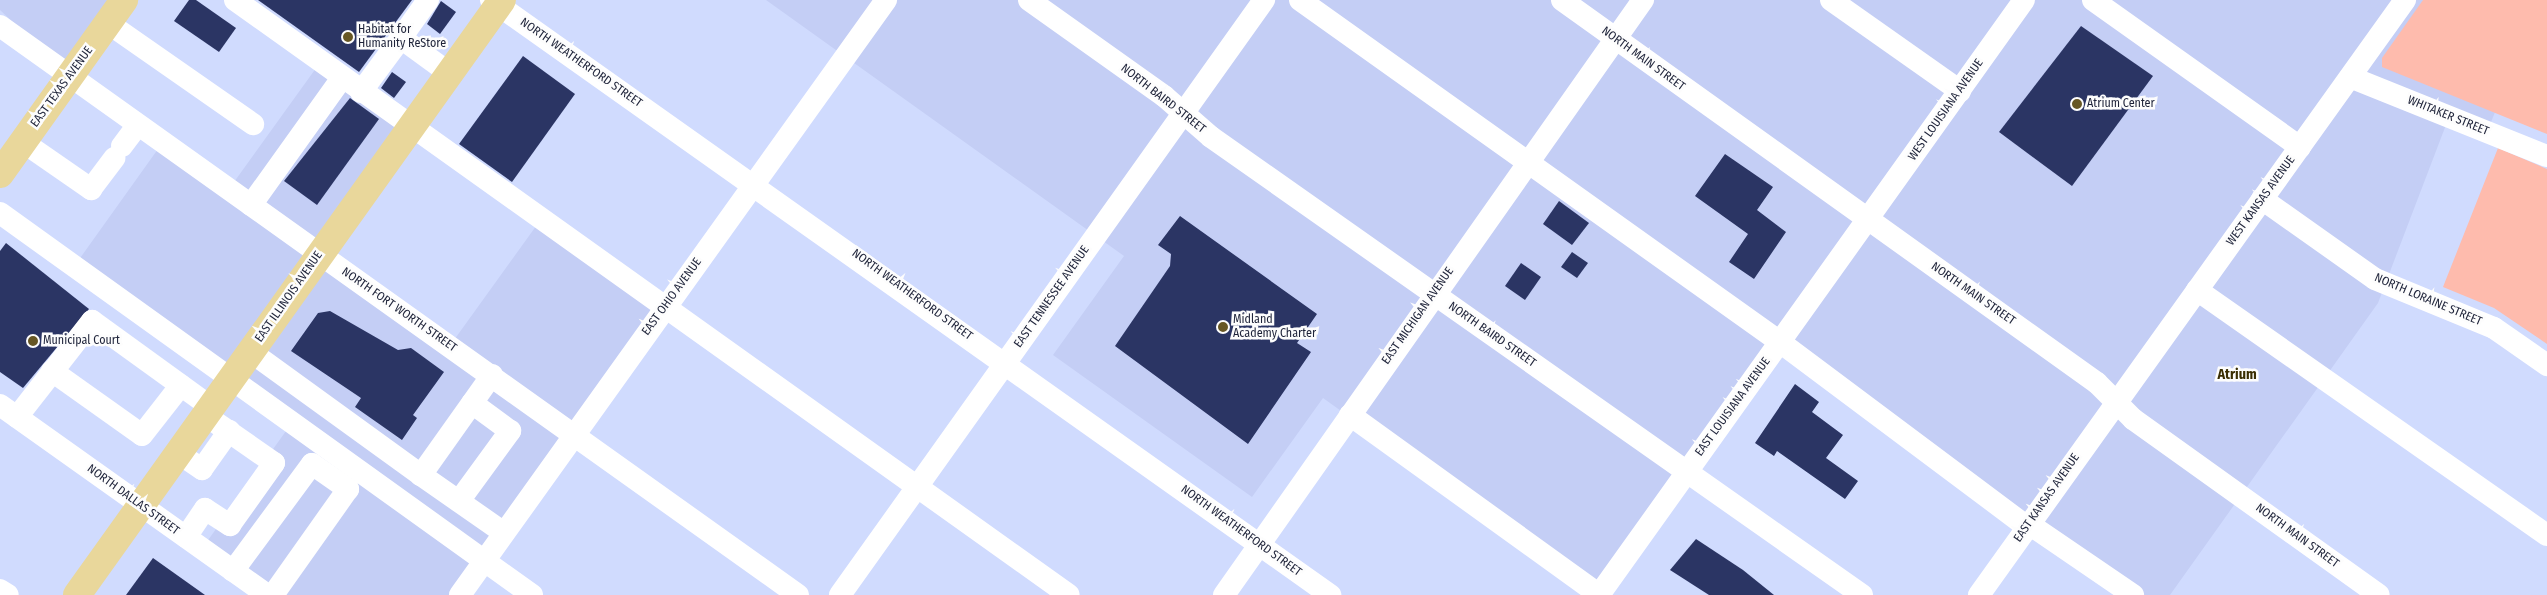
<!DOCTYPE html>
<html>
<head>
<meta charset="utf-8">
<style>
	body { margin:0 }
	#map { position:relative; width:2547px; height:595px; overflow:hidden; background:#d0dbfe; font-family:"Fira Sans Condensed",sans-serif }
	div>[style] { position:absolute }
	[style*='--x'] { left:calc(var(--x)*1px); top:calc(var(--y)*1px); width:calc(var(--w)*1px); rotate:calc(var(--a)*1deg) }
	.built>* { inset:0; background:#c4cef5 }
	.green>* { inset:0; background:#febbad }
	.building>* { inset:0; background:#2b3564 }
	.minor>* { height:22px; margin:-11px; padding:0 11px; transform-origin:11px; border-radius:11px; background:#fff }
	.major>* { height:28px; margin:-14px; padding:0 14px; transform-origin:14px; border-radius:14px; background:#e9d79b }
	.dots>* { width:14px; height:14px; translate:-50% -50%; box-sizing:border-box; border:2px solid #fdfdfd; border-radius:50% }
	span { translate:-50% -50%; white-space:nowrap; text-align:center; line-height:1.15; -webkit-text-stroke:5px #fdfdfd; paint-order:stroke }
	.poi-label { font-size:12px; color:#1e2339 }
	.left { translate:0 -50%; text-align:left }
	.street-label { font-size:12px; color:#1e2339 }
	.neighbourhood-label { font-size:14px; color:#3a2e03; font-weight:700 }
</style>
</head>
<body>
<div id="map">
	<div class="built">
		<div style="clip-path:polygon(0 0,124px 0,70px 76px,0 10px)"></div>
		<div style="clip-path:polygon(766px 0,2547px 0,2547px 13px,2536px 10px,2487px 132px,2449px 117px,2378px 303px,2170px 595px,2129px 595px,1780px 345px,1598px 595px,1323px 398px,1252px 497px,1053px 355px,1124px 256px)"></div>
		<div style="clip-path:polygon(319px 64px,411px 130px,321px 256px,449px 347px,539px 222px,665px 312px,462px 595px,264px 595px,201px 550px,291px 424px,73px 268px,163px 142px,229px 189px)"></div>
	</div>
	<div class="green">
		<div style="clip-path:polygon(2423px 0,2547px 0,2547px 134px,2382px 67px,2382px 58px)"></div>
		<div style="clip-path:polygon(2498px 148px,2547px 169px,2547px 344px,2494px 308px,2443px 287px)"></div>
	</div>
	<div class="building">
		<div style="clip-path:polygon(189px 0,196px 0,236px 28px,219px 52px,174px 21px)"></div>
		<div style="clip-path:polygon(258px 0,412px 0,359px 72px)"></div>
		<div style="clip-path:polygon(441px 1px,456px 12px,440px 34px,427px 24px)"></div>
		<div style="clip-path:polygon(2081px 26px,2153px 76px,2072px 186px,1999px 132px)"></div>
		<div style="clip-path:polygon(523px 56px,575px 94px,512px 182px,459px 144px)"></div>
		<div style="clip-path:polygon(392px 72px,406px 82px,394px 98px,381px 88px)"></div>
		<div style="clip-path:polygon(350px 98px,379px 119px,317px 205px,284px 181px)"></div>
		<div style="clip-path:polygon(1725px 154px,1773px 187px,1757px 210px,1786px 232px,1754px 279px,1729px 262px,1748px 234px,1695px 196px)"></div>
		<div style="clip-path:polygon(1559px 201px,1589px 223px,1572px 245px,1543px 224px)"></div>
		<div style="clip-path:polygon(1180px 216px,1317px 314px,1297px 343px,1311px 352px,1248px 444px,1115px 346px,1170px 266px,1171px 254px,1158px 245px)"></div>
		<div style="clip-path:polygon(6px 243px,89px 309px,23px 388px,0 372px,0 251px)"></div>
		<div style="clip-path:polygon(1572px 252px,1588px 263px,1577px 278px,1561px 267px)"></div>
		<div style="clip-path:polygon(1521px 263px,1541px 277px,1525px 300px,1505px 286px)"></div>
		<div style="clip-path:polygon(330px 311px,398px 350px,411px 348px,444px 372px,413px 415px,417px 418px,402px 440px,355px 407px,361px 398px,291px 351px,318px 313px)"></div>
		<div style="clip-path:polygon(1795px 384px,1819px 402px,1812px 412px,1843px 435px,1826px 458px,1858px 481px,1845px 499px,1777px 451px,1774px 456px,1755px 443px)"></div>
		<div style="clip-path:polygon(1696px 539px,1743px 570px,1774px 595px,1709px 595px,1670px 570px)"></div>
		<div style="clip-path:polygon(153px 558px,205px 595px,126px 595px)"></div>
	</div>
	<div class="minor">
		<div style="--x:235;--y:0;--w:1024;--a:35.51"></div>
		<div style="--x:428;--y:0;--w:47;--a:125.4"></div>
		<div style="--x:401;--y:38;--w:59;--a:36.1"></div>
		<div style="--x:491;--y:0;--w:1029;--a:35.34"></div>
		<div style="--x:1029;--y:0;--w:166;--a:35.4"></div>
		<div style="--x:1164;--y:96;--w:62;--a:41.1"></div>
		<div style="--x:1211;--y:137;--w:796;--a:35.13"></div>
		<div style="--x:1300;--y:0;--w:589;--a:35.47"></div>
		<div style="--x:1780;--y:342;--w:309;--a:36.8"></div>
		<div style="--x:1562;--y:0;--w:658;--a:35.6"></div>
		<div style="--x:2097;--y:383;--w:51;--a:45"></div>
		<div style="--x:2133;--y:419;--w:302;--a:35.6"></div>
		<div style="--x:1831;--y:0;--w:158;--a:35.2"></div>
		<div style="--x:2093;--y:0;--w:254;--a:35.4"></div>
		<div style="--x:108;--y:23;--w:177;--a:34.9"></div>
		<div style="--x:0;--y:26;--w:980;--a:35.49"></div>
		<div style="--x:2350;--y:77;--w:212;--a:21.9"></div>
		<div style="--x:361;--y:92;--w:67;--a:-53.5"></div>
		<div style="--x:23;--y:142;--w:83;--a:34.7"></div>
		<div style="--x:91;--y:189;--w:39;--a:-53"></div>
		<div style="--x:122;--y:146;--w:26;--a:-53"></div>
		<div style="--x:2262;--y:199;--w:138;--a:35.3"></div>
		<div style="--x:2375;--y:279;--w:129;--a:22.4"></div>
		<div style="--x:2494;--y:328;--w:65;--a:34.9"></div>
		<div style="--x:251;--y:205;--w:156;--a:-54.4"></div>
		<div style="--x:0;--y:213;--w:655;--a:35.68"></div>
		<div style="--x:2197;--y:290;--w:427;--a:35"></div>
		<div style="--x:251;--y:352;--w:210;--a:35.9"></div>
		<div style="--x:52;--y:371;--w:110;--a:35.4"></div>
		<div style="--x:142;--y:435;--w:63;--a:-52"></div>
		<div style="--x:492;--y:375;--w:123;--a:125.4"></div>
		<div style="--x:421;--y:475;--w:101;--a:34.9"></div>
		<div style="--x:0;--y:405;--w:328;--a:35.4"></div>
		<div style="--x:1350;--y:415;--w:308;--a:35.8"></div>
		<div style="--x:17;--y:417;--w:122;--a:-52"></div>
		<div style="--x:92;--y:321;--w:147;--a:35.9"></div>
		<div style="--x:178;--y:453;--w:29;--a:34"></div>
		<div style="--x:202;--y:469;--w:47;--a:-54.6"></div>
		<div style="--x:459;--y:501;--w:87;--a:-53.9"></div>
		<div style="--x:510;--y:431;--w:47;--a:-143.6"></div>
		<div style="--x:2029;--y:524;--w:126;--a:34.3"></div>
		<div style="--x:186;--y:537;--w:34;--a:-56"></div>
		<div style="--x:205;--y:509;--w:30;--a:33"></div>
		<div style="--x:230;--y:525;--w:76;--a:-54.6"></div>
		<div style="--x:274;--y:463;--w:84;--a:-145.2"></div>
		<div style="--x:233;--y:571;--w:133;--a:-53.6"></div>
		<div style="--x:312;--y:464;--w:44;--a:34.8"></div>
		<div style="--x:348;--y:489;--w:130;--a:125.3"></div>
		<div style="--x:0;--y:590;--w:9;--a:32"></div>
		<div style="--x:460;--y:595;--w:732;--a:-54.4"></div>
		<div style="--x:840;--y:595;--w:731;--a:-54.53"></div>
		<div style="--x:1224;--y:595;--w:728;--a:-54.85"></div>
		<div style="--x:1599;--y:595;--w:731;--a:-54.46"></div>
		<div style="--x:1979;--y:595;--w:732;--a:-54.4"></div>
	</div>
	<div class="major">
		<div style="--x:0;--y:174;--w:214;--a:-54.5"></div>
		<div style="--x:77;--y:595;--w:731;--a:-54.46"></div>
	</div>
	<div class="dots">
		<div style="left:348px;top:37px;background:#675724"></div>
		<div style="left:2077px;top:104px;background:#675724"></div>
		<div style="left:1223px;top:327px;background:#675724"></div>
		<div style="left:33px;top:341px;background:#675724"></div>
	</div>
	<div class="poi-label">
		<span class="left" style="left:358px;top:37px">Habitat for<br>Humanity ReStore</span>
		<span class="left" style="left:2087px;top:104px">Atrium Center</span>
		<span class="left" style="left:1233px;top:327px">Midland<br>Academy Charter</span>
		<span class="left" style="left:43px;top:341px">Municipal Court</span>
	</div>
	<div class="street-label">
		<span style="left:1643px;top:59px;rotate:36deg">NORTH MAIN STREET</span>
		<span style="left:581px;top:63px;rotate:35deg">NORTH WEATHERFORD STREET</span>
		<span style="left:62px;top:87px;rotate:-54deg">EAST TEXAS AVENUE</span>
		<span style="left:1163px;top:99px;rotate:38deg">NORTH BAIRD STREET</span>
		<span style="left:1946px;top:110px;rotate:-55deg">WEST LOUISIANA AVENUE</span>
		<span style="left:2448px;top:116px;rotate:22deg">WHITAKER STREET</span>
		<span style="left:2261px;top:201px;rotate:-54deg">WEST KANSAS AVENUE</span>
		<span style="left:1973px;top:294px;rotate:35deg">NORTH MAIN STREET</span>
		<span style="left:912px;top:295px;rotate:36deg">NORTH WEATHERFORD STREET</span>
		<span style="left:289px;top:297px;rotate:-55deg">EAST ILLINOIS AVENUE</span>
		<span style="left:672px;top:297px;rotate:-54deg">EAST OHIO AVENUE</span>
		<span style="left:1052px;top:297px;rotate:-55deg">EAST TENNESSEE AVENUE</span>
		<span style="left:2428px;top:300px;rotate:23deg">NORTH LORAINE STREET</span>
		<span style="left:399px;top:310px;rotate:35deg">NORTH FORT WORTH STREET</span>
		<span style="left:1418px;top:316px;rotate:-55deg">EAST MICHIGAN AVENUE</span>
		<span style="left:1492px;top:335px;rotate:35deg">NORTH BAIRD STREET</span>
		<span style="left:1733px;top:407px;rotate:-54deg">EAST LOUISIANA AVENUE</span>
		<span style="left:2047px;top:498px;rotate:-55deg">EAST KANSAS AVENUE</span>
		<span style="left:133px;top:500px;rotate:36deg">NORTH DALLAS STREET</span>
		<span style="left:1241px;top:531px;rotate:36deg">NORTH WEATHERFORD STREET</span>
		<span style="left:2297px;top:536px;rotate:36deg">NORTH MAIN STREET</span>
	</div>
	<div class="neighbourhood-label">
		<span style="left:2237px;top:375px">Atrium</span>
	</div>
</div>
</body>
</html>
